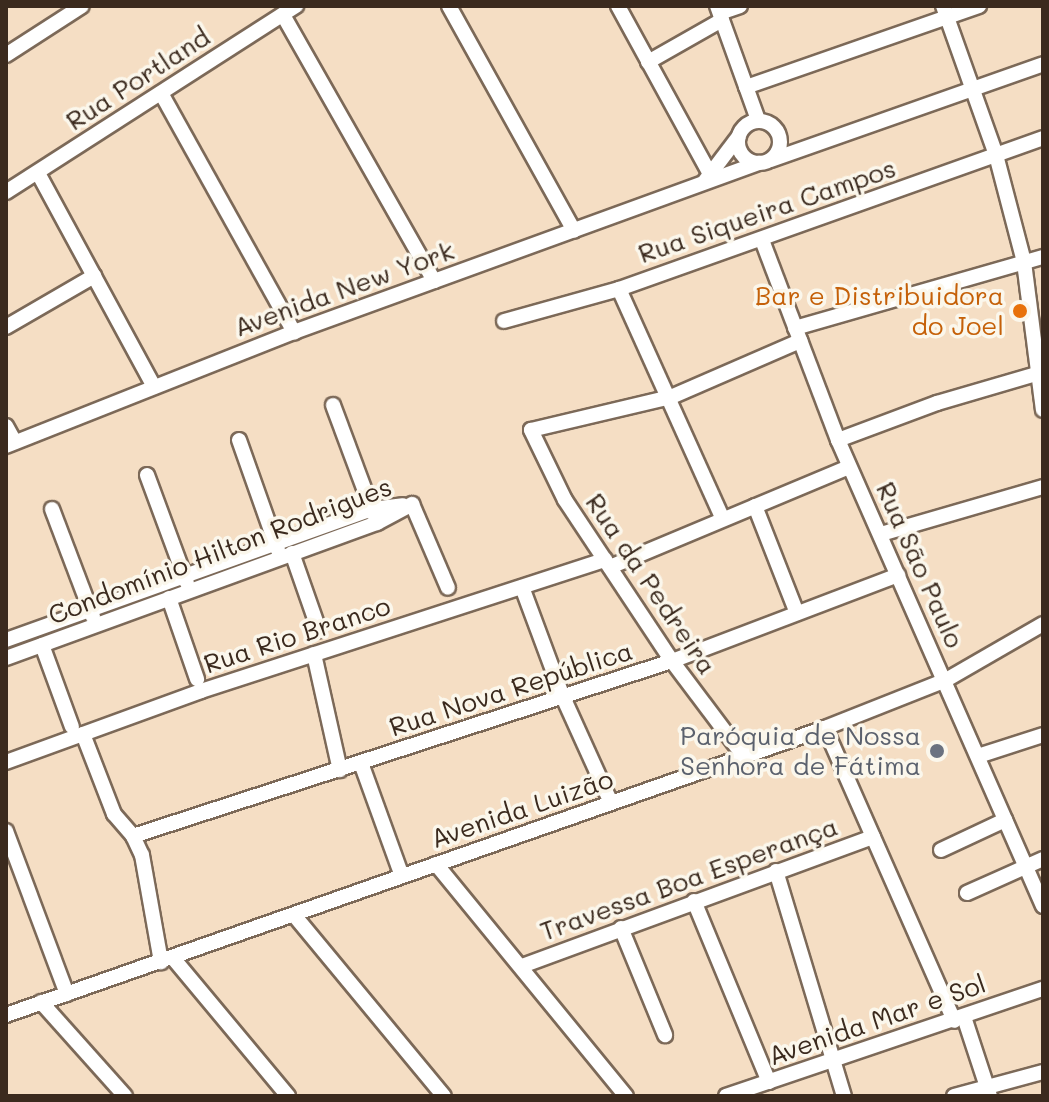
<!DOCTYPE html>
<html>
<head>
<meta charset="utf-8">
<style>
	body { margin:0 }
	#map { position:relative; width:1049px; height:1102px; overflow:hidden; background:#f5dec4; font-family:Mali,sans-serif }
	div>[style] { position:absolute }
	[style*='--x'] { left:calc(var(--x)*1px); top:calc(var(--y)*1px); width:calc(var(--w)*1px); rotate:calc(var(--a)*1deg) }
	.roads { filter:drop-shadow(2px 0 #7c6958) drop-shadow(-2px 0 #7c6958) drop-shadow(0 2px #7c6958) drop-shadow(0 -2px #7c6958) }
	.minor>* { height:14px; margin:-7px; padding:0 7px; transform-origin:7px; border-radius:7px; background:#fff }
	.minor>.ring { margin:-7px; padding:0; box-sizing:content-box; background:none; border:14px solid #fff; border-radius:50% }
	.dots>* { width:22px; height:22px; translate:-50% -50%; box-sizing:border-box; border:4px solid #fbf7ec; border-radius:50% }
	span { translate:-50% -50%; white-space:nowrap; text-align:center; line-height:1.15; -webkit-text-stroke:7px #fbf7ec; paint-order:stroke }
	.street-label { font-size:26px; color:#3b2a1e }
	.food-label { font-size:26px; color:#c56008 }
	.right { translate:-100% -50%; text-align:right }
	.worship-label { font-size:26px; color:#5b616d }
	.frame { position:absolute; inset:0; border:8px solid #3b2a1e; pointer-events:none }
</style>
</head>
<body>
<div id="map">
	<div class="roads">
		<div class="minor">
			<div style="--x:449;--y:6;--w:257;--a:60.9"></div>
			<div style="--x:618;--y:6;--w:192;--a:61.3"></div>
			<div style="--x:717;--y:6;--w:121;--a:70.2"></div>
			<div style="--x:943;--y:6;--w:158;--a:70.4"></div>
			<div style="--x:996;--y:155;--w:111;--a:75.3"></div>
			<div style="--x:1024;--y:262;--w:149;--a:82.7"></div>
			<div style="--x:720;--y:13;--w:21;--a:-19"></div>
			<div style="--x:283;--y:15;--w:306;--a:60.4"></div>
			<div style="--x:6;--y:55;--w:90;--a:-32.8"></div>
			<div style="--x:648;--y:62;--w:85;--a:-29.6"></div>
			<div style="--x:746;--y:87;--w:247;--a:-19.2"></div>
			<div style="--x:161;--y:93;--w:274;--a:60.9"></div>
			<div class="ring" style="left:738px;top:121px;width:28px;height:28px"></div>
			<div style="--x:771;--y:160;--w:288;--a:-19.4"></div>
			<div style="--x:38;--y:173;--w:243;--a:61.5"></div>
			<div style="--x:705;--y:181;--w:56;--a:-52.9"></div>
			<div style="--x:6;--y:192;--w:345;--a:-32.7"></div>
			<div style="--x:762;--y:240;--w:214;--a:69.2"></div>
			<div style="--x:838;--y:440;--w:509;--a:66.25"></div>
			<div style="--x:619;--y:289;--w:252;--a:65.7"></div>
			<div style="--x:504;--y:321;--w:119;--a:-15.5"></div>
			<div style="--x:619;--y:289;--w:450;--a:-19.6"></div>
			<div style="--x:6;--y:327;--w:102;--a:-30.1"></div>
			<div style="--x:795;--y:328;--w:258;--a:-16"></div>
			<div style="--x:333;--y:405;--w:117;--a:69.6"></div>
			<div style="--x:6;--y:426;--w:18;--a:61"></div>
			<div style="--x:239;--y:440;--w:117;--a:70.5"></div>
			<div style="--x:838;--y:440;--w:106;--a:-20.5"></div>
			<div style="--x:937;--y:403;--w:110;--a:-16.3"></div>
			<div style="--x:6;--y:446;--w:310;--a:-21.6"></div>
			<div style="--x:294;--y:332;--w:495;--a:-20"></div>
			<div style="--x:147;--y:475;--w:115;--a:69.7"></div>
			<div style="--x:412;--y:504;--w:91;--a:66.8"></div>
			<div style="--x:755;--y:506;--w:115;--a:68.6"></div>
			<div style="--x:52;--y:509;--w:116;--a:69.2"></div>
			<div style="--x:881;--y:534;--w:169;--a:-16.2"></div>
			<div style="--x:292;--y:553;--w:82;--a:70.7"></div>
			<div style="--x:610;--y:567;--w:259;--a:-22.7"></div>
			<div style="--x:522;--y:587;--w:117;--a:69.6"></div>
			<div style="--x:563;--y:697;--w:116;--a:65.6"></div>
			<div style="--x:169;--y:598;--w:86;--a:70.9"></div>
			<div style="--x:6;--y:640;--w:389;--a:-19.7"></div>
			<div style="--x:372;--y:509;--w:31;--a:-7"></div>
			<div style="--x:42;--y:645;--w:87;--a:69.9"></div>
			<div style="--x:314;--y:654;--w:119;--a:77.4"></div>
			<div style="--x:6;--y:658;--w:395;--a:-20"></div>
			<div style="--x:377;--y:523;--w:40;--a:-28"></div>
			<div style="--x:825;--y:728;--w:320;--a:66.2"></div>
			<div style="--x:83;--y:734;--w:86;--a:68.8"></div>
			<div style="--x:114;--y:814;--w:29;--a:49"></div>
			<div style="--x:133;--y:836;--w:21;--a:65"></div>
			<div style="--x:142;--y:855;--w:109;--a:79.9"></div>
			<div style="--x:978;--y:756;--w:68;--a:-17.9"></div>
			<div style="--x:745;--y:758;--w:121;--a:-127"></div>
			<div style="--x:672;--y:661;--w:193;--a:-123.6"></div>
			<div style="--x:565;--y:500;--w:78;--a:-115.9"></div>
			<div style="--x:531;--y:430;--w:144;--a:-13.3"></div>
			<div style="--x:671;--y:397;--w:141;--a:-23.5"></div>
			<div style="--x:6;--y:762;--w:208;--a:-20"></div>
			<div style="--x:201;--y:691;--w:425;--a:-18"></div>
			<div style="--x:361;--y:763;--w:120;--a:70.1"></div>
			<div style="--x:6;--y:831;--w:174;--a:69.5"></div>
			<div style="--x:133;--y:836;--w:567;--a:-17.99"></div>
			<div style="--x:672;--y:661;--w:242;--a:-20.8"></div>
			<div style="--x:941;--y:850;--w:71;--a:-25.1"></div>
			<div style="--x:436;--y:864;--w:300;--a:50.7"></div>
			<div style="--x:776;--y:871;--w:235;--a:73.2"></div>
			<div style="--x:967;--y:893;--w:83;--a:-24.1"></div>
			<div style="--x:694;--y:901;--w:196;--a:67.5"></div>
			<div style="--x:294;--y:915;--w:235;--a:50.4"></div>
			<div style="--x:621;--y:928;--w:116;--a:67.6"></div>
			<div style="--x:173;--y:958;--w:180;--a:50.2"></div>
			<div style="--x:522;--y:966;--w:374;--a:-20.2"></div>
			<div style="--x:41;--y:1002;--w:126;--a:48.2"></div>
			<div style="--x:6;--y:1015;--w:868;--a:-19.31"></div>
			<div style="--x:825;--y:728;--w:130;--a:-21.6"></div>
			<div style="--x:946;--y:680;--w:112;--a:-30"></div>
			<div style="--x:964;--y:1017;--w:83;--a:71.8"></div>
			<div style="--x:726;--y:1096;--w:335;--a:-18.7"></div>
			<div style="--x:954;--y:1096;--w:92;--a:-15.1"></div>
		</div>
	</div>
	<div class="dots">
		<div style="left:1020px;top:311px;background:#e8710a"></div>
		<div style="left:937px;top:751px;background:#6b7280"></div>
	</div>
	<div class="street-label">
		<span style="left:138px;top:79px;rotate:-33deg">Rua Portland</span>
		<span style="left:767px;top:211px;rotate:-19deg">Rua Siqueira Campos</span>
		<span style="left:344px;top:289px;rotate:-20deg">Avenida New York</span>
		<span style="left:220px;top:551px;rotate:-21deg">Condomínio Hilton Rodrigues</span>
		<span style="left:920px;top:565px;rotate:66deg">Rua São Paulo</span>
		<span style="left:651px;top:584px;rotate:56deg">Rua da Pedreira</span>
		<span style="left:297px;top:635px;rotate:-18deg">Rua Rio Branco</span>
		<span style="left:511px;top:689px;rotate:-18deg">Rua Nova República</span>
		<span style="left:522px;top:809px;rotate:-19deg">Avenida Luizão</span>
		<span style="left:689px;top:879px;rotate:-20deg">Travessa Boa Esperança</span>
		<span style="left:877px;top:1020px;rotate:-19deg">Avenida Mar e Sol</span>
	</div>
	<div class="food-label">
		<span class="right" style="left:1004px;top:311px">Bar e Distribuidora<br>do Joel</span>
	</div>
	<div class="worship-label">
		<span class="right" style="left:921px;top:751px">Paróquia de Nossa<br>Senhora de Fátima</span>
	</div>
	<div class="frame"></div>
</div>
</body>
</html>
